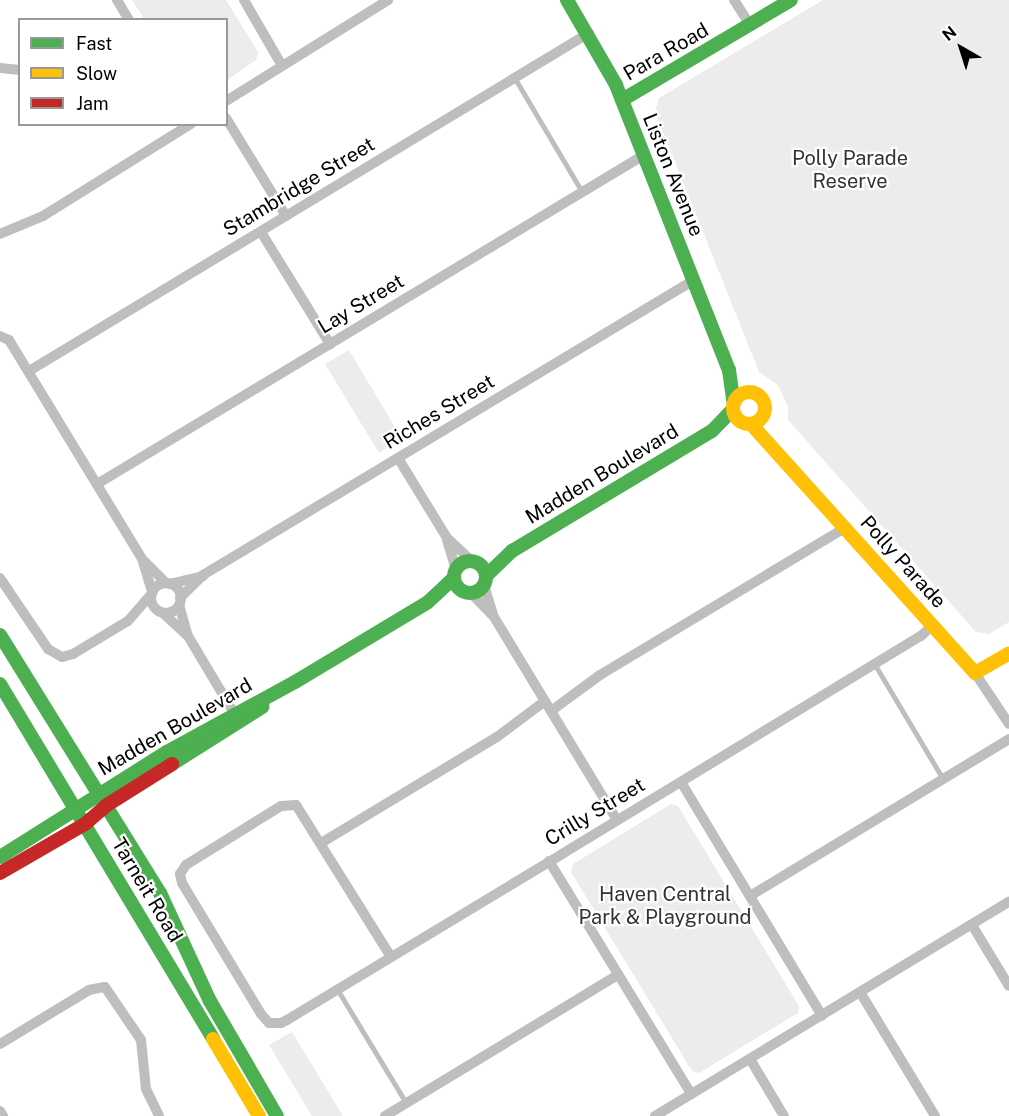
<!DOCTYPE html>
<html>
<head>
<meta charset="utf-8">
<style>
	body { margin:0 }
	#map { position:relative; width:1009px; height:1116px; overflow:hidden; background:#fff; font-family:"Public Sans",sans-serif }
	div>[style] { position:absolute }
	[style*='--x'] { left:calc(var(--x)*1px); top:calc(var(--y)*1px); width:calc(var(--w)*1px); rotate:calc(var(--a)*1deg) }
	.green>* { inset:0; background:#ececec }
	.lane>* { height:5px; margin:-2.5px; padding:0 2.5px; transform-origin:2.5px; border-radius:2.5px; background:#bebebe }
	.street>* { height:10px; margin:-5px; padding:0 5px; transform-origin:5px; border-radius:5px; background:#bebebe }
	.street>.ring { margin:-5px; padding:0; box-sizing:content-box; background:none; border:10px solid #bebebe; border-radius:50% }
	.fast>* { height:14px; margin:-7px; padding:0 7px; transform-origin:7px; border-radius:7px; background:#4caf50 }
	.fast>.ring { margin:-7px; padding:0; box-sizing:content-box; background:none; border:14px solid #4caf50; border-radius:50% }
	.slow>* { height:14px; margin:-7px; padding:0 7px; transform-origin:7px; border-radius:7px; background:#ffc107 }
	.slow>.ring { margin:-7px; padding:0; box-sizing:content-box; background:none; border:14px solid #ffc107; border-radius:50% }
	.jam>* { height:14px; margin:-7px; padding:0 7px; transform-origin:7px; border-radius:7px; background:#c62828 }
	span { translate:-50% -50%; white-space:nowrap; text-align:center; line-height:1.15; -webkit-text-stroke:4.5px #fff; paint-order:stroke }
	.street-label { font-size:20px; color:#000 }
	.park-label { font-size:20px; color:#333 }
	.legend { position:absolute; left:18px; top:18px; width:210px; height:108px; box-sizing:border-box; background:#fff; border:2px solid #999; margin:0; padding:8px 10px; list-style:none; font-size:18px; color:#000 }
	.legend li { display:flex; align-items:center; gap:12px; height:30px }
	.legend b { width:30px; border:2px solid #999 }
	.north { position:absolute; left:931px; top:18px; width:60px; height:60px; -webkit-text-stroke:4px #fff; paint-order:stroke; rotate:321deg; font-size:16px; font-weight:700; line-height:24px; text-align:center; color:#000 }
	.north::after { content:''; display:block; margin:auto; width:21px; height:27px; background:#000; clip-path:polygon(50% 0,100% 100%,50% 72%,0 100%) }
</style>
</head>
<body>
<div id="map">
	<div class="green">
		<div style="clip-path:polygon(132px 0,226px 0,258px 52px,256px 60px,227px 80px,226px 20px,144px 19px)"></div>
		<div style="clip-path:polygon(823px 0,1009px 0,1009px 622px,989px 634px,976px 632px,788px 420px,788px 406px,778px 385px,759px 372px,655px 112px,659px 98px)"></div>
		<div style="clip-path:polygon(349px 350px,402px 439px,379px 453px,325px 364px)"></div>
		<div style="clip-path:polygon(671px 804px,678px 806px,799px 1006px,798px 1013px,699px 1073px,692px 1071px,571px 872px,573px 864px)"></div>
		<div style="clip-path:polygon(292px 1032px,343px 1116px,312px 1116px,269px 1045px)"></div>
	</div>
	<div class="lane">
		<div style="--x:514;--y:77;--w:134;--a:59.4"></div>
		<div style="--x:875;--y:665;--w:133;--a:59.2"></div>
		<div style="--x:337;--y:989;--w:133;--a:58.8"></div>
	</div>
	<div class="street">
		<div style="--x:117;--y:0;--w:23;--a:59"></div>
		<div style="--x:244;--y:0;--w:74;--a:60"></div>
		<div style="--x:734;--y:0;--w:30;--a:57"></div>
		<div style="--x:0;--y:68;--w:20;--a:6"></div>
		<div style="--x:226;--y:101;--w:191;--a:-31.9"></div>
		<div style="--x:226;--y:118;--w:115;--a:58.5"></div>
		<div style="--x:261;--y:232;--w:132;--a:58.4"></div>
		<div style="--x:0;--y:234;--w:47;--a:-22.7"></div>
		<div style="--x:43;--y:216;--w:174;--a:-31.9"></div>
		<div style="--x:0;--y:336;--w:10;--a:24"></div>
		<div style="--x:9;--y:340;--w:256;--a:58.7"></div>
		<div style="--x:142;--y:559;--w:34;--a:45"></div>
		<div style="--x:29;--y:371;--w:654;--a:-31.11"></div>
		<div style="--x:398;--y:458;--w:94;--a:58.5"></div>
		<div style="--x:447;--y:538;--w:34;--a:43"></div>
		<div style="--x:97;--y:484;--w:638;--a:-31.03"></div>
		<div style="--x:447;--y:540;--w:30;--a:73"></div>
		<div style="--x:143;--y:562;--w:31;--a:73"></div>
		<div style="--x:0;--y:578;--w:86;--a:55.9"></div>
		<div style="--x:48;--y:649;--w:16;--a:30"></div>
		<div style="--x:62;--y:657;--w:11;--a:-15"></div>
		<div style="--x:73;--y:654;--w:64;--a:-31"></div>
		<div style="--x:128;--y:621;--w:37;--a:-49"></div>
		<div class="ring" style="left:151px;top:583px;width:20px;height:20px"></div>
		<div style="--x:169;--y:584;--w:35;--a:-13"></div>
		<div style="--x:484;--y:585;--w:30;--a:73"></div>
		<div style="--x:471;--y:593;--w:33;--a:46"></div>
		<div style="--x:494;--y:617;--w:237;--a:58.8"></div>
		<div style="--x:180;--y:598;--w:33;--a:-45"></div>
		<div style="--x:203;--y:575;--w:573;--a:-31"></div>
		<div style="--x:179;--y:605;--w:32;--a:74"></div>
		<div style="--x:163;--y:613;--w:34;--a:43"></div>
		<div style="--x:188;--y:636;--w:98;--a:59.2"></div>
		<div style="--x:975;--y:673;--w:61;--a:56.3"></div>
		<div style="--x:551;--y:711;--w:61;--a:-36.3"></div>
		<div style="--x:600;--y:675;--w:287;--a:-31"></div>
		<div style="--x:681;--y:782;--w:273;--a:58.9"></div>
		<div style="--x:321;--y:843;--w:205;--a:-31.1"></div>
		<div style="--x:497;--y:737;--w:60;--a:-36.9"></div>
		<div style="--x:549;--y:861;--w:273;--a:58.6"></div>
		<div style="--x:750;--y:896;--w:303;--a:-31.2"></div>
		<div style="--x:972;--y:925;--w:71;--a:58.8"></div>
		<div style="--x:391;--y:957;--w:179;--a:-122"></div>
		<div style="--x:296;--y:805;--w:15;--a:176"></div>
		<div style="--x:281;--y:806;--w:112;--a:148.2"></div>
		<div style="--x:186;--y:865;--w:11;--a:124"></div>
		<div style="--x:180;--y:874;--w:9;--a:77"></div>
		<div style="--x:182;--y:883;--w:153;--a:58.9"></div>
		<div style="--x:261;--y:1014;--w:12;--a:48"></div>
		<div style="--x:269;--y:1023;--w:12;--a:0"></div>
		<div style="--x:281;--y:1023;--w:7;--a:-27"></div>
		<div style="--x:287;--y:1020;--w:321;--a:-31.1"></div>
		<div style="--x:562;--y:854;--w:420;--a:-31.3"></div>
		<div style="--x:921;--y:636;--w:16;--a:-43"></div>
		<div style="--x:860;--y:992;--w:145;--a:58.8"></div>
		<div style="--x:0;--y:1044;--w:104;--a:-31.2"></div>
		<div style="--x:89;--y:990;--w:16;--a:-11"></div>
		<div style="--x:105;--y:987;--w:64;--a:55.8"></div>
		<div style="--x:141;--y:1040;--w:49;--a:84.2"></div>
		<div style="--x:146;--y:1089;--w:30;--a:64"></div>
		<div style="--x:750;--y:1059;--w:66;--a:59.2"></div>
		<div style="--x:0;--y:1111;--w:6;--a:59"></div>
		<div style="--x:385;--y:1116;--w:272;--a:-31.2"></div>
		<div style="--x:655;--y:1116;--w:414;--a:-31.2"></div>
	</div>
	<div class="fast">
		<div style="--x:567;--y:0;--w:98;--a:60"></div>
		<div style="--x:616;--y:85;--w:307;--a:68.4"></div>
		<div style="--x:729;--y:370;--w:34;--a:82"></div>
		<div style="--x:622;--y:100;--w:196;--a:-30.6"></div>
		<div class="ring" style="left:454px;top:561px;width:18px;height:18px"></div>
		<div style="--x:487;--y:575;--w:35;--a:-44"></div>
		<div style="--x:512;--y:551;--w:233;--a:-31"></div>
		<div style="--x:712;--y:431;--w:30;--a:-46"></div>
		<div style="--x:0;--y:635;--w:304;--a:58.2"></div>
		<div style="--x:160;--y:893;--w:119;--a:65.2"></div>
		<div style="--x:210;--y:1001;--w:133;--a:59.8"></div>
		<div style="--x:0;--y:684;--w:414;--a:59"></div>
		<div style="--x:172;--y:764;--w:107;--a:-32.3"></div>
		<div style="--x:0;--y:857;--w:197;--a:-32.2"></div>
		<div style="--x:167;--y:752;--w:146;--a:-28.7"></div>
		<div style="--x:295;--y:682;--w:155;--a:-31"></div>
		<div style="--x:428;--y:602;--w:35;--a:-43"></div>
	</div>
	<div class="slow">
		<div class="ring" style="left:733px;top:392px;width:18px;height:18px"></div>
		<div style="--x:751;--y:424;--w:335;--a:48"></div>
		<div style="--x:975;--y:673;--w:39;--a:-30"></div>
		<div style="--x:213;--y:1039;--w:90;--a:59.1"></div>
	</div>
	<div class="jam">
		<div style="--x:0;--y:873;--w:98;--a:-30"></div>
		<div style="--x:85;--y:824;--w:29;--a:-41"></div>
		<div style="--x:107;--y:805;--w:77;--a:-32.2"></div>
	</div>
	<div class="street-label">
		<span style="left:666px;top:52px;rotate:-30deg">Para Road</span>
		<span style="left:673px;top:175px;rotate:68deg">Liston Avenue</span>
		<span style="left:299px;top:187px;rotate:-31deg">Stambridge Street</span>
		<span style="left:361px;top:304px;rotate:-31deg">Lay Street</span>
		<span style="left:439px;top:412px;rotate:-31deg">Riches Street</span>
		<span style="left:602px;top:474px;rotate:-31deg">Madden Boulevard</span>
		<span style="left:903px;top:562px;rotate:48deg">Polly Parade</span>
		<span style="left:175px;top:727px;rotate:-30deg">Madden Boulevard</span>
		<span style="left:595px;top:812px;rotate:-31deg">Crilly Street</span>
		<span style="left:147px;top:890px;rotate:59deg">Tarneit Road</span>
	</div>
	<div class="park-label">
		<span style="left:850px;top:170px">Polly Parade<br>Reserve</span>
		<span style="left:665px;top:906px">Haven Central<br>Park &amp; Playground</span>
	</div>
	<ul class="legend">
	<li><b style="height:8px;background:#4caf50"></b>Fast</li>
	<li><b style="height:8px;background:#ffc107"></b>Slow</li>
	<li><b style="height:8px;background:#c62828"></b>Jam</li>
	</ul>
	<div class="north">N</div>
</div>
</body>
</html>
